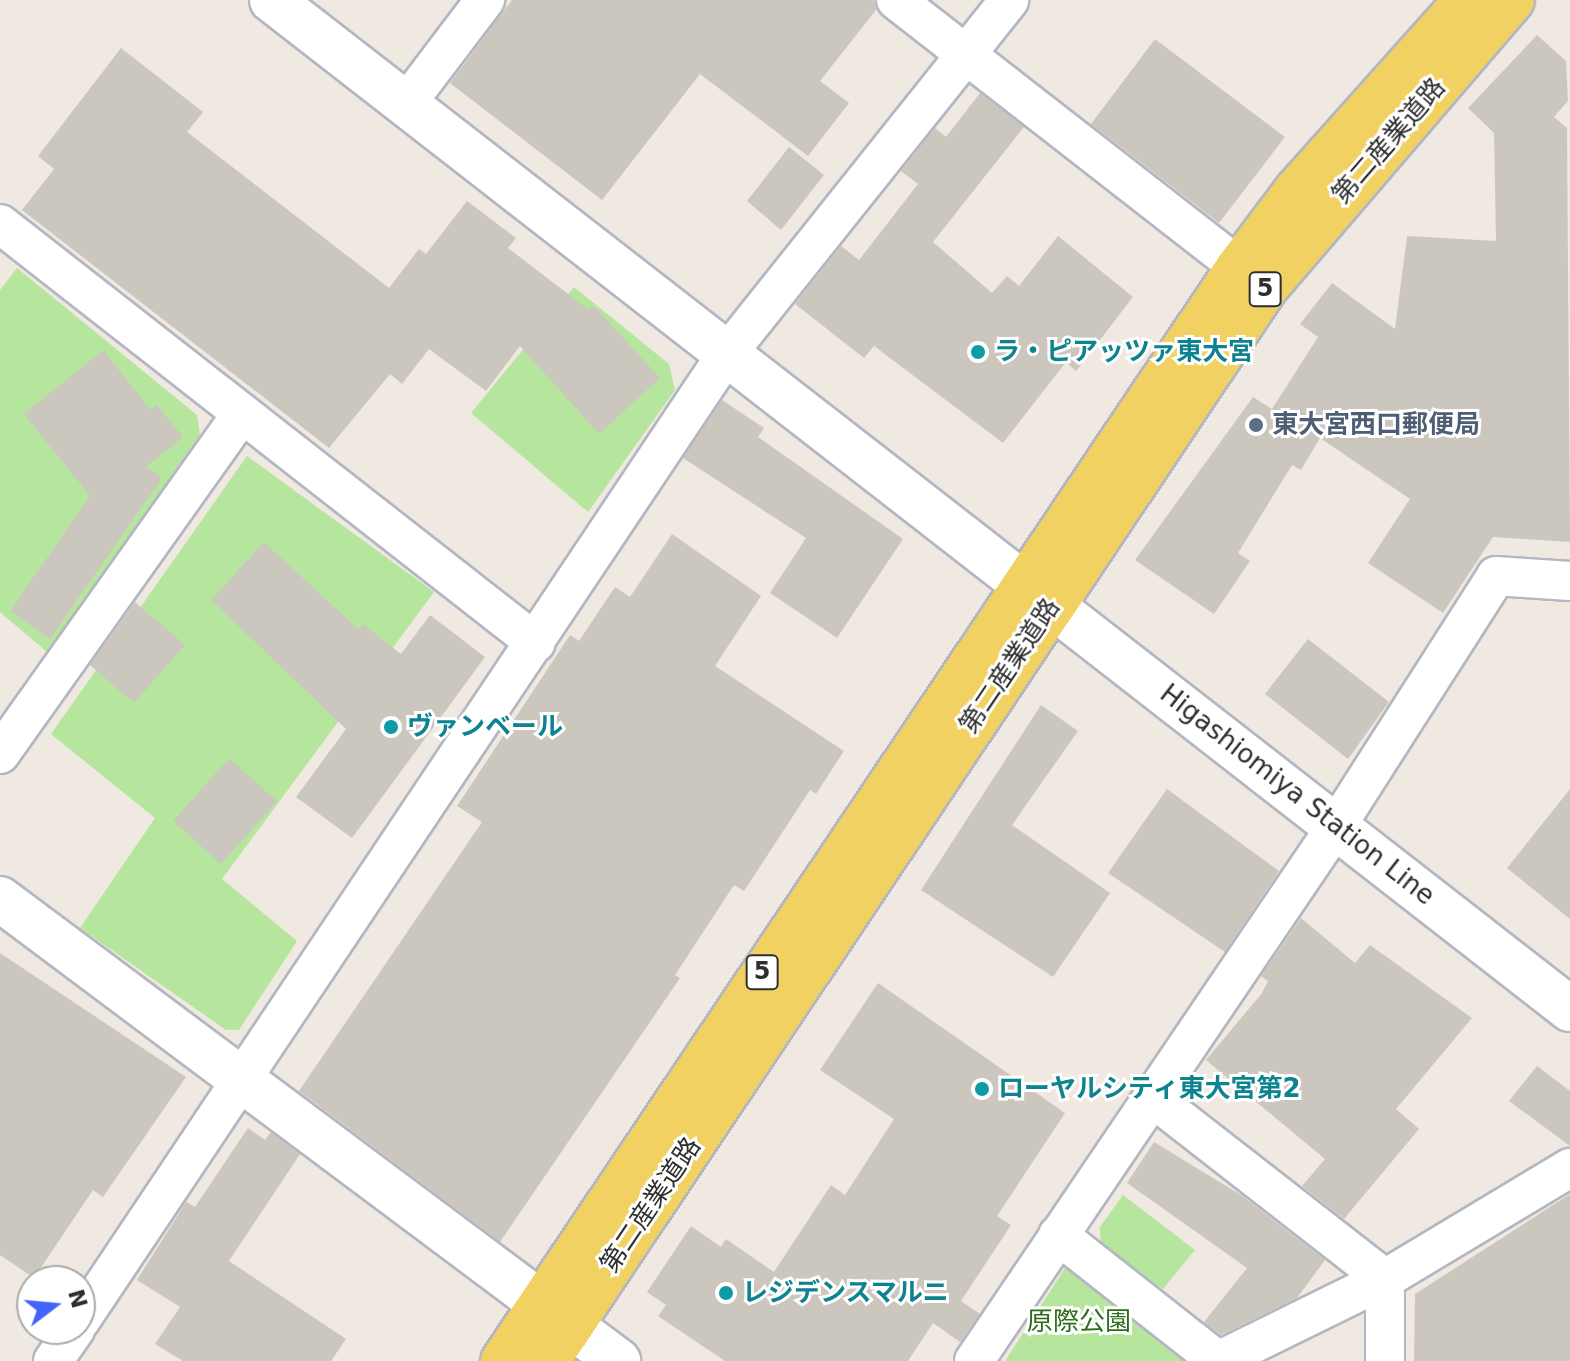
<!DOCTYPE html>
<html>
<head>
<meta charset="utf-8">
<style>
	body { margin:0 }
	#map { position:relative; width:1570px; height:1361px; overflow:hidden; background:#efe9e1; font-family:"DejaVu Sans","Noto Sans JP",sans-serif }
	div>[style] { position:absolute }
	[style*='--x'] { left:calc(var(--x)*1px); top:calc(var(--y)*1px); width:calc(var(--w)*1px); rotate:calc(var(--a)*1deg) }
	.green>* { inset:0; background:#b6e59e }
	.building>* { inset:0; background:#cbc7bf }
	.roads { filter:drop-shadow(2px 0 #b4b7c1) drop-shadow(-2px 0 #b4b7c1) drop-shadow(0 2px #b4b7c1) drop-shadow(0 -2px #b4b7c1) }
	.minor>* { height:38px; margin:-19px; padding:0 19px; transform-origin:19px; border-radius:19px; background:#fff }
	.tertiary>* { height:44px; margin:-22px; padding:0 22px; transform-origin:22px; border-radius:22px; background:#fff }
	.secondary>* { height:44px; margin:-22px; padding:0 22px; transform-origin:22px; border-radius:22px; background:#fff }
	.primary>* { height:44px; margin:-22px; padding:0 22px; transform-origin:22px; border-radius:22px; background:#f2d163 }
	.dots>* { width:22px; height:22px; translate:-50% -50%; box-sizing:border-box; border:4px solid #fff; border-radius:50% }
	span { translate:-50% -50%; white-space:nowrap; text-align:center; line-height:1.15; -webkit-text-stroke:6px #fff; paint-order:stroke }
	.shield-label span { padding:2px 6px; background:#fff; border:2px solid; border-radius:6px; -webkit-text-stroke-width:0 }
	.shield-label { font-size:24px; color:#2e2e2e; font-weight:700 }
	.street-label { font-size:26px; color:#2e2e2e }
	.culture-label { font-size:26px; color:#0d838f; font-weight:700 }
	.left { translate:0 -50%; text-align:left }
	.service-label { font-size:26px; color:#4e5e75; font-weight:700 }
	.park-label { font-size:26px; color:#2c6e1b }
	.north { position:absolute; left:16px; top:1265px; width:80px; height:80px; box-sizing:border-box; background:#fff; border:2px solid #ababab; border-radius:50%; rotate:74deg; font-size:22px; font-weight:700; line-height:32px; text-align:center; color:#2e2e2e }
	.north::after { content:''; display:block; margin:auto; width:28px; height:36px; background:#4264fb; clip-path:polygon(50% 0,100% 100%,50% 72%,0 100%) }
</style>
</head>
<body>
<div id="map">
	<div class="green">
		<div style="clip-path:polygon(17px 268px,197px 415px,200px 435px,47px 652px,0 612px,0 290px)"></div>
		<div style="clip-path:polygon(574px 287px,669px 364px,675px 390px,588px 512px,471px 413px)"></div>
		<div style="clip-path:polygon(247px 456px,434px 592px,222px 879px,297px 941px,239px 1030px,226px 1030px,80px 928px,155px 818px,51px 734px)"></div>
		<div style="clip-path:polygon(1123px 1195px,1195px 1250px,1163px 1289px,1101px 1247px,1100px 1227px)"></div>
		<div style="clip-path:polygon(1067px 1265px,1203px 1361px,1005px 1361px)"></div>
	</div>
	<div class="building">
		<div style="clip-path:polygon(512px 0,874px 0,876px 10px,820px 81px,849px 103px,808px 156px,700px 74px,602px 200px,450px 83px)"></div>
		<div style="clip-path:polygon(1537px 35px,1566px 61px,1568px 101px,1554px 117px,1567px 128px,1570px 542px,1493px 537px,1443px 613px,1368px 563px,1410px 499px,1320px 438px,1301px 470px,1292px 465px,1238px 553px,1250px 561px,1214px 614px,1135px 560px,1253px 397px,1272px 409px,1318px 337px,1300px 324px,1332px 283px,1395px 329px,1407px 236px,1496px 241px,1494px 133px,1468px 108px)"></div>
		<div style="clip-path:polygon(1155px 39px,1285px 137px,1219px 223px,1091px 124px)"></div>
		<div style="clip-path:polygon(121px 48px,203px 112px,187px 132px,389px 288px,419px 249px,426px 254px,467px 201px,516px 238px,508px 248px,589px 310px,594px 306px,660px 378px,599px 434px,520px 346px,486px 391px,429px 349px,402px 384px,390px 374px,329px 448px,22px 210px,54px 169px,38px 156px)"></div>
		<div style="clip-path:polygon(980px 93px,1024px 127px,933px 242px,992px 293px,1007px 276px,1019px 286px,1058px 236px,1133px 297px,1076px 371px,1066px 362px,1003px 443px,874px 346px,864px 358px,795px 304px,841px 246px,859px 260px,918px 184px,901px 171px,935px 128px,946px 137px)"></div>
		<div style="clip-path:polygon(789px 147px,824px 175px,781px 230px,747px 201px)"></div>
		<div style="clip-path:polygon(103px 350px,151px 410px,157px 405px,183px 437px,146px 467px,162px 478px,50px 639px,10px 611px,90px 496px,24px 414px)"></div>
		<div style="clip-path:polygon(722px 400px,764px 428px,758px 437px,903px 539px,837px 638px,770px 593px,806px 538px,683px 458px)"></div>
		<div style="clip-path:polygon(672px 534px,761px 596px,715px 666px,844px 751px,816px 794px,810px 790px,744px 891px,734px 885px,675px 975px,680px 978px,500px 1242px,299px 1091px,482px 822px,457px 806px,570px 635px,579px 641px,615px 587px,630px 597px)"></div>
		<div style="clip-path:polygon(264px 542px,358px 629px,363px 624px,401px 654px,430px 615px,485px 657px,352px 838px,296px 797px,346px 729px,211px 600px)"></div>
		<div style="clip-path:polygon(135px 602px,185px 645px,134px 703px,90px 665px)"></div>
		<div style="clip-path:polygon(1308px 639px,1389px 702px,1348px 759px,1265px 694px)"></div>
		<div style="clip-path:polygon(1041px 705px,1078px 731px,1012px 825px,1110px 893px,1053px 977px,921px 890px)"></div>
		<div style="clip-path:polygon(229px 758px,277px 801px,221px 864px,173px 821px)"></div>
		<div style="clip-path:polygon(1167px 789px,1279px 871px,1225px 952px,1108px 873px)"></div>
		<div style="clip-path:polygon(1570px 789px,1570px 919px,1507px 868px)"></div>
		<div style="clip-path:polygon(1301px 918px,1355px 963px,1370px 945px,1472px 1018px,1396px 1109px,1419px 1129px,1344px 1219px,1302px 1186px,1325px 1159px,1206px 1060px,1262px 993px,1268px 981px,1261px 976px)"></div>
		<div style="clip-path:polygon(0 953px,186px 1077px,103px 1197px,93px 1190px,34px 1278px,0 1255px)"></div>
		<div style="clip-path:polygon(878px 983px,1065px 1113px,997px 1216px,1011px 1225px,961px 1301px,980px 1314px,960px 1342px,933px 1323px,908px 1361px,725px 1361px,658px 1316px,666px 1305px,647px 1292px,691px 1226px,721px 1247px,726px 1239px,774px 1272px,831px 1185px,845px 1195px,894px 1119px,820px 1070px)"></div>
		<div style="clip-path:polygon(1537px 1066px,1570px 1091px,1570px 1146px,1509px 1101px)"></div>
		<div style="clip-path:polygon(248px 1128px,265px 1140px,271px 1132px,300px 1154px,229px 1261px,346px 1339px,331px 1361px,183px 1361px,155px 1344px,180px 1307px,137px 1280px,186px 1202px,195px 1207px)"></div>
		<div style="clip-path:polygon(1154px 1142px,1241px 1195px,1325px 1260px,1297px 1298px,1221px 1335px,1204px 1322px,1247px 1268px,1127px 1183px)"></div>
		<div style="clip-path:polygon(1570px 1194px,1570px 1361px,1414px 1361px,1415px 1294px)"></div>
	</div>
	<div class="roads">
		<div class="minor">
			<div style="--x:896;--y:0;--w:466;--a:37.9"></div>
			<div style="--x:406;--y:104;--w:131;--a:-52.8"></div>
			<div style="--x:0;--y:224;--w:680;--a:38.02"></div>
			<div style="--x:0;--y:754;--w:417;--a:-54.6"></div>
			<div style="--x:1154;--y:1099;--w:293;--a:37.9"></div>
			<div style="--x:1385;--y:1279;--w:82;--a:90"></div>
			<div style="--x:1058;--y:1235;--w:204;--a:38.2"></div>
			<div style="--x:80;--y:1321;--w:1162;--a:-56.23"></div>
			<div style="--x:726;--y:355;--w:454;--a:-51.4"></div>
			<div style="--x:53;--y:1361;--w:39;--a:-55"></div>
			<div style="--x:974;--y:1361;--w:647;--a:-55.89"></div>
			<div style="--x:1337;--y:825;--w:295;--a:-57.4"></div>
			<div style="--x:1496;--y:576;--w:74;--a:3.9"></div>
			<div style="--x:1218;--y:1361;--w:186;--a:-26.2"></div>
			<div style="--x:1385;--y:1279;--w:216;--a:-31"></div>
		</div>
		<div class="tertiary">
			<div style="--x:272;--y:0;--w:950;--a:37.86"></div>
			<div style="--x:0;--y:899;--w:772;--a:36.78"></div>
		</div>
		<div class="secondary">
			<div style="--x:1024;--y:584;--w:692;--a:37.9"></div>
		</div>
		<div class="primary">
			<div style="--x:503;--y:1361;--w:1319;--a:-56.07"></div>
			<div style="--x:1239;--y:267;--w:96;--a:-53"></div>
			<div style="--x:1297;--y:190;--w:255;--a:-48.2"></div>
			<div style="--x:547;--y:1361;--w:1292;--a:-56.2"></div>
			<div style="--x:1266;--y:287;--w:378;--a:-49.4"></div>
		</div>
	</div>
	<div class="dots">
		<div style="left:978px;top:352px;background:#0f9aa8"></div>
		<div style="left:1256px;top:425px;background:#5c6f8a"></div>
		<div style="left:391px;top:727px;background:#0f9aa8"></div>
		<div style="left:982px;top:1089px;background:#0f9aa8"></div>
		<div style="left:726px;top:1293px;background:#0f9aa8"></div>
	</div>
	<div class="shield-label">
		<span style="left:1265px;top:289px">5</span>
		<span style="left:762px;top:972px">5</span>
	</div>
	<div class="street-label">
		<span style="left:1389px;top:141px;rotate:-49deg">第二産業道路</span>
		<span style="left:1010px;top:666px;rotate:-56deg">第二産業道路</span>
		<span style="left:1297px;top:795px;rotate:38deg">Higashiomiya Station Line</span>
		<span style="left:651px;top:1205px;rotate:-56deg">第二産業道路</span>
	</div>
	<div class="culture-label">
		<span class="left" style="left:994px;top:352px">ラ・ピアッツァ東大宮</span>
		<span class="left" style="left:407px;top:727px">ヴァンベール</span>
		<span class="left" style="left:998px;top:1089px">ローヤルシティ東大宮第2</span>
		<span class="left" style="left:742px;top:1293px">レジデンスマルニ</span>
	</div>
	<div class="service-label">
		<span class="left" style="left:1272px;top:425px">東大宮西口郵便局</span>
	</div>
	<div class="park-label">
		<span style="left:1079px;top:1322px">原際公園</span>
	</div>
	<div class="north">N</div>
</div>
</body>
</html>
